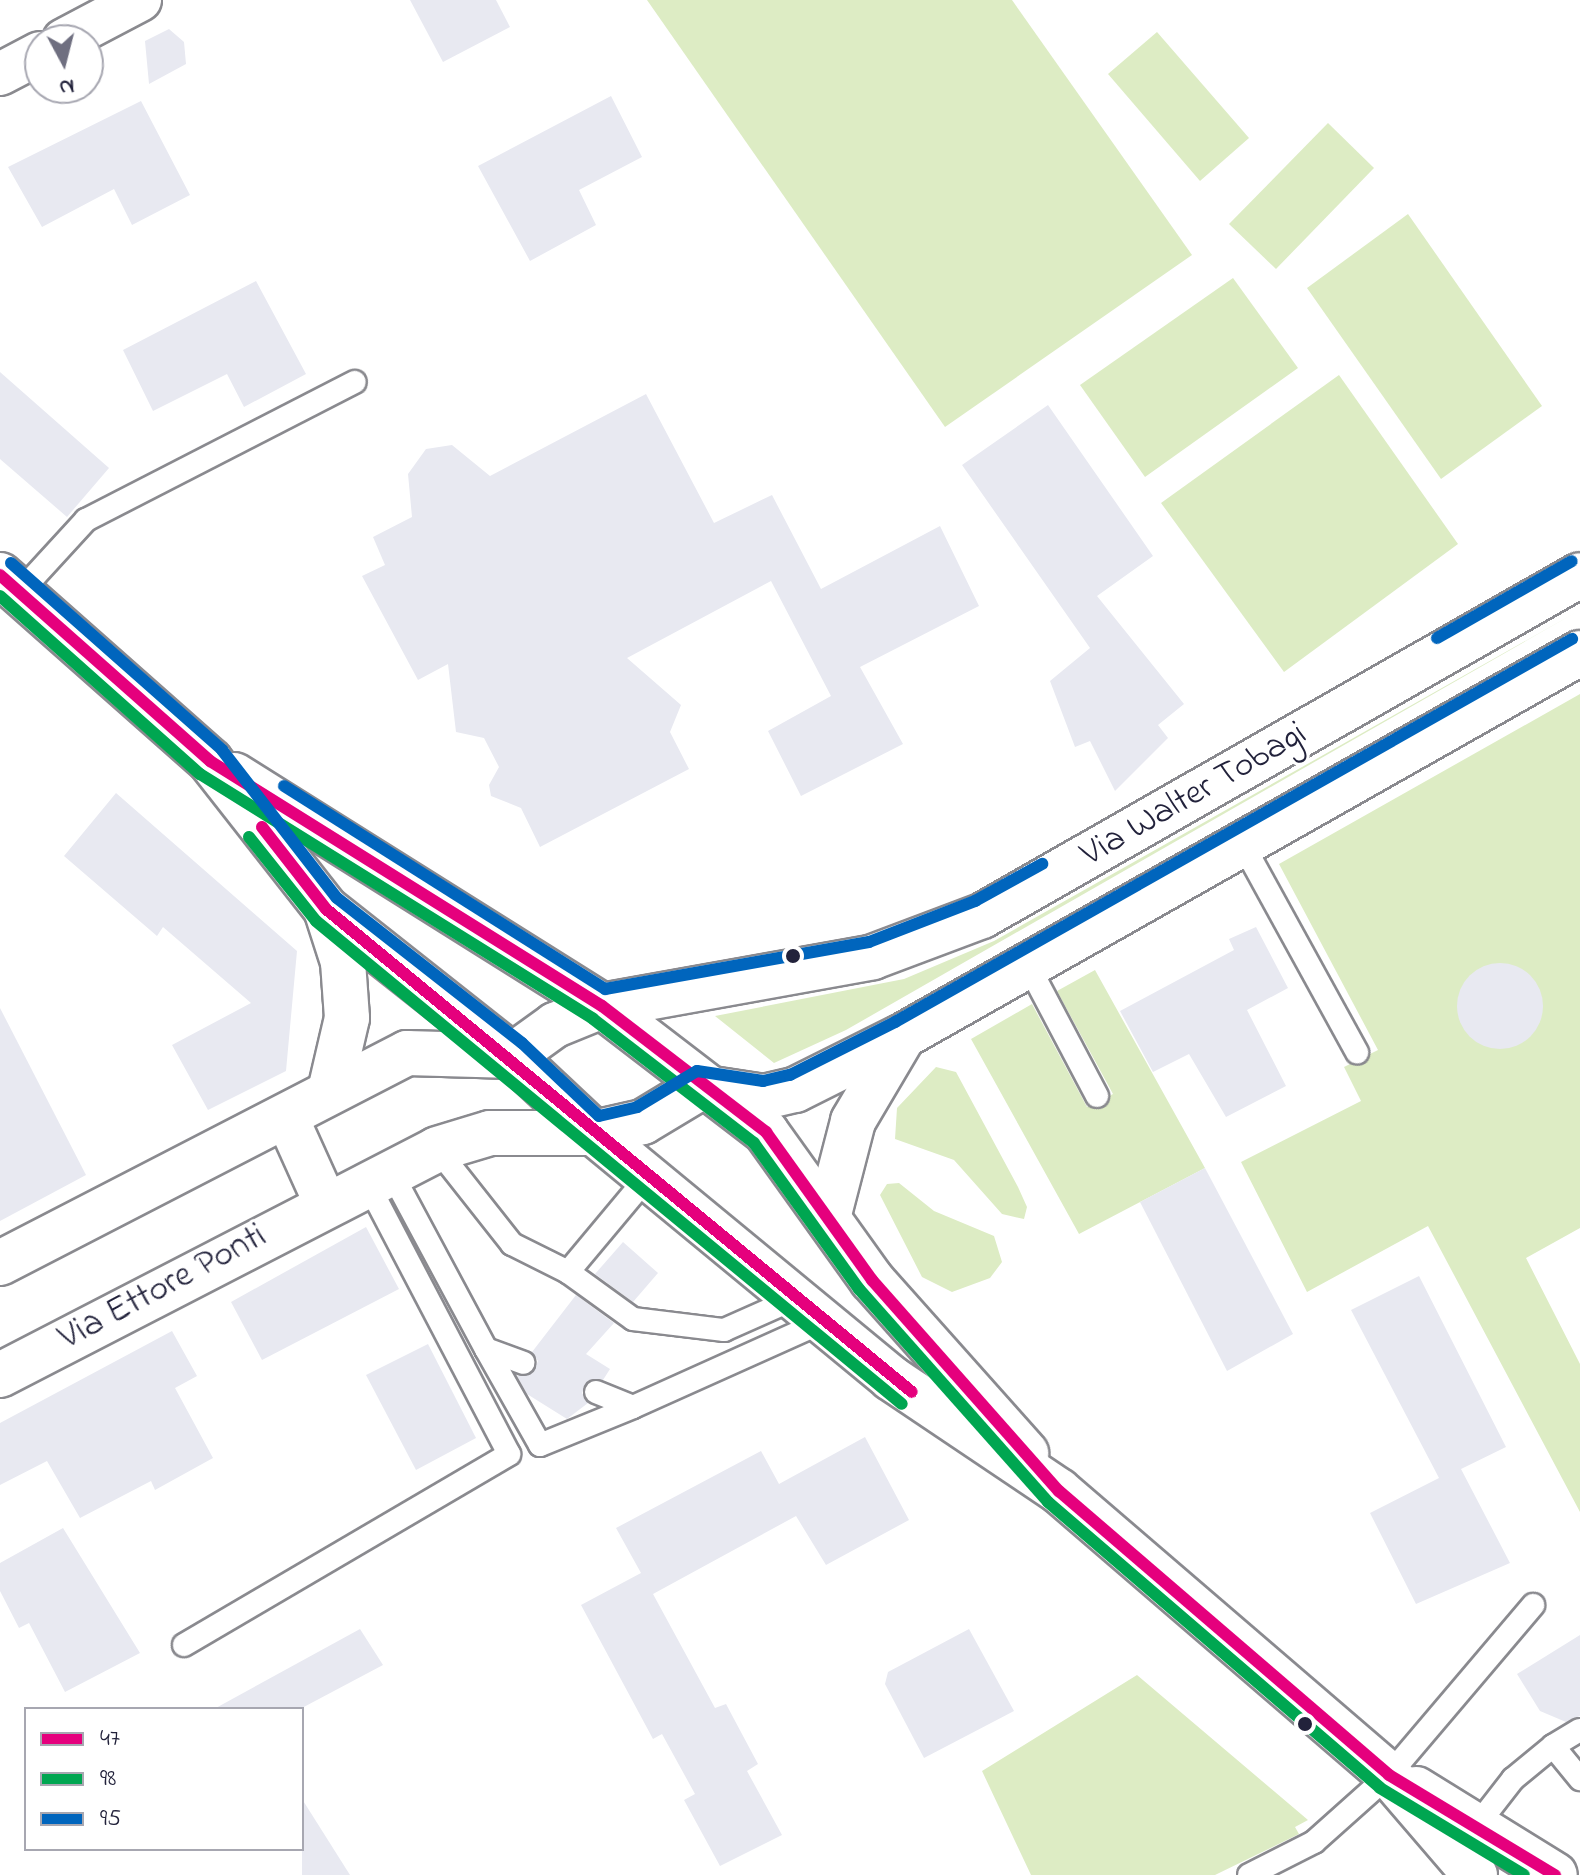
<!DOCTYPE html>
<html>
<head>
<meta charset="utf-8">
<style>
	body { margin:0 }
	#map { position:relative; width:1580px; height:1875px; overflow:hidden; background:#fff; font-family:"Indie Flower",sans-serif }
	div>[style] { position:absolute }
	[style*='--x'] { left:calc(var(--x)*1px); top:calc(var(--y)*1px); width:calc(var(--w)*1px); rotate:calc(var(--a)*1deg) }
	.green>* { inset:0; background:#ddecc4 }
	.building>* { inset:0; background:#e8e9f1 }
	.round { border-radius:50% }
	.roads { filter:drop-shadow(2px 0 #8a8a8f) drop-shadow(-2px 0 #8a8a8f) drop-shadow(0 2px #8a8a8f) drop-shadow(0 -2px #8a8a8f) }
	.lane>* { height:22px; margin:-11px; padding:0 11px; transform-origin:11px; border-radius:11px; background:#fff }
	.street>* { height:42px; margin:-21px; padding:0 21px; transform-origin:21px; border-radius:21px; background:#fff }
	.secondary>* { height:44px; margin:-22px; padding:0 22px; transform-origin:22px; border-radius:22px; background:#fff }
	.bus-1>* { height:12px; margin:-6px; padding:0 6px; transform-origin:6px; border-radius:6px; background:#e5007d }
	.bus-2>* { height:12px; margin:-6px; padding:0 6px; transform-origin:6px; border-radius:6px; background:#00a651 }
	.bus-3>* { height:12px; margin:-6px; padding:0 6px; transform-origin:6px; border-radius:6px; background:#0065bd }
	.dots>* { width:22px; height:22px; translate:-50% -50%; box-sizing:border-box; border:4px solid #fff; border-radius:50% }
	span { translate:-50% -50%; white-space:nowrap; text-align:center; line-height:1.15; -webkit-text-stroke:6px #fff; paint-order:stroke }
	.street-label { font-size:36px; color:#22223b }
	.legend { position:absolute; left:24px; top:1707px; width:280px; height:144px; box-sizing:border-box; background:#fff; border:2px solid #a7a7b1; margin:0; padding:10px 14px; list-style:none; font-size:24px; color:#22223b }
	.legend li { display:flex; align-items:center; gap:16px; height:40px }
	.legend b { width:40px; border:2px solid #a7a7b1 }
	.north { position:absolute; left:24px; top:24px; width:80px; height:80px; box-sizing:border-box; background:#fff; border:2px solid #a7a7b1; border-radius:50%; rotate:173deg; font-size:22px; font-weight:700; line-height:32px; text-align:center; color:#22223b }
	.north::after { content:''; display:block; margin:auto; width:28px; height:36px; background:#6f6f80; clip-path:polygon(50% 0,100% 100%,50% 72%,0 100%) }
</style>
</head>
<body>
<div id="map">
	<div class="green">
		<div style="clip-path:polygon(647px 0,1012px 0,1192px 255px,945px 427px)"></div>
		<div style="clip-path:polygon(1157px 32px,1249px 138px,1200px 181px,1108px 74px)"></div>
		<div style="clip-path:polygon(1328px 123px,1374px 168px,1276px 269px,1229px 224px)"></div>
		<div style="clip-path:polygon(1408px 214px,1542px 406px,1441px 479px,1307px 288px)"></div>
		<div style="clip-path:polygon(1233px 278px,1298px 368px,1145px 477px,1080px 385px)"></div>
		<div style="clip-path:polygon(1339px 375px,1458px 544px,1284px 672px,1161px 503px)"></div>
		<div style="clip-path:polygon(1580px 610px,846px 1030px,774px 1063px,715px 1016px,904px 979px,994px 941px)"></div>
		<div style="clip-path:polygon(1580px 694px,1580px 1228px,1526px 1258px,1580px 1364px,1580px 1512px,1428px 1226px,1307px 1292px,1241px 1162px,1361px 1101px,1344px 1067px,1378px 1050px,1279px 864px)"></div>
		<div style="clip-path:polygon(1095px 970px,1205px 1168px,1079px 1234px,971px 1039px,1032px 1004px,1087px 1107px,1113px 1094px,1057px 991px)"></div>
		<div style="clip-path:polygon(936px 1067px,956px 1072px,1018px 1187px,1027px 1207px,1024px 1219px,1002px 1214px,954px 1160px,895px 1139px,897px 1108px)"></div>
		<div style="clip-path:polygon(899px 1183px,934px 1211px,994px 1236px,1002px 1262px,990px 1278px,952px 1292px,922px 1277px,880px 1195px,887px 1184px)"></div>
		<div style="clip-path:polygon(1137px 1675px,1308px 1820px,1295px 1827px,1299px 1834px,1215px 1875px,1031px 1875px,982px 1771px)"></div>
	</div>
	<div class="building">
		<div style="clip-path:polygon(410px 0,496px 0,510px 27px,443px 62px)"></div>
		<div style="clip-path:polygon(169px 29px,184px 42px,186px 64px,149px 84px,145px 41px)"></div>
		<div style="clip-path:polygon(611px 96px,642px 157px,579px 190px,596px 225px,530px 261px,478px 166px)"></div>
		<div style="clip-path:polygon(141px 101px,190px 195px,132px 225px,114px 189px,42px 227px,8px 167px)"></div>
		<div style="clip-path:polygon(256px 281px,306px 374px,244px 407px,227px 374px,153px 411px,123px 350px)"></div>
		<div style="clip-path:polygon(0 372px,109px 468px,67px 517px,0 459px)"></div>
		<div style="clip-path:polygon(646px 394px,714px 523px,772px 495px,821px 589px,940px 526px,979px 606px,860px 667px,903px 744px,801px 796px,768px 731px,831px 696px,771px 581px,627px 658px,681px 705px,670px 732px,689px 769px,540px 847px,521px 808px,491px 796px,489px 785px,499px 767px,484px 738px,456px 732px,448px 664px,418px 680px,362px 576px,385px 565px,373px 537px,412px 517px,408px 474px,426px 449px,452px 445px,490px 476px)"></div>
		<div style="clip-path:polygon(1048px 405px,1153px 556px,1097px 596px,1184px 704px,1158px 725px,1168px 738px,1115px 791px,1090px 741px,1075px 747px,1050px 681px,1090px 648px,962px 465px)"></div>
		<div style="clip-path:polygon(116px 793px,297px 951px,286px 1071px,208px 1110px,172px 1045px,251px 1003px,163px 927px,157px 936px,64px 856px)"></div>
		<div style="clip-path:polygon(1256px 927px,1288px 988px,1247px 1010px,1286px 1086px,1226px 1117px,1189px 1054px,1153px 1072px,1120px 1011px,1234px 950px,1229px 939px)"></div>
		<div class="round" style="left:1457px;top:963px;width:86px;height:86px"></div>
		<div style="clip-path:polygon(0 1008px,86px 1175px,0 1221px)"></div>
		<div style="clip-path:polygon(1205px 1168px,1293px 1334px,1227px 1371px,1140px 1202px)"></div>
		<div style="clip-path:polygon(366px 1227px,399px 1289px,262px 1360px,231px 1302px)"></div>
		<div style="clip-path:polygon(623px 1242px,658px 1273px,633px 1302px,595px 1274px)"></div>
		<div style="clip-path:polygon(1419px 1276px,1506px 1447px,1461px 1469px,1510px 1563px,1416px 1604px,1370px 1513px,1439px 1478px,1351px 1310px)"></div>
		<div style="clip-path:polygon(576px 1295px,614px 1323px,586px 1354px,610px 1369px,603px 1380px,587px 1382px,582px 1393px,588px 1403px,567px 1419px,527px 1394px,517px 1376px,533px 1373px,538px 1361px,532px 1352px)"></div>
		<div style="clip-path:polygon(172px 1331px,197px 1376px,175px 1388px,213px 1458px,155px 1490px,151px 1481px,80px 1518px,47px 1461px,0 1485px,0 1423px)"></div>
		<div style="clip-path:polygon(428px 1344px,476px 1438px,416px 1470px,366px 1375px)"></div>
		<div style="clip-path:polygon(865px 1437px,909px 1520px,826px 1565px,796px 1516px,653px 1594px,715px 1708px,726px 1704px,758px 1764px,747px 1771px,782px 1835px,720px 1866px,684px 1800px,695px 1794px,662px 1734px,653px 1739px,581px 1605px,641px 1573px,616px 1528px,761px 1451px,779px 1484px)"></div>
		<div style="clip-path:polygon(63px 1528px,140px 1653px,65px 1692px,29px 1623px,19px 1628px,0 1591px,0 1563px)"></div>
		<div style="clip-path:polygon(360px 1629px,383px 1665px,300px 1709px,214px 1709px)"></div>
		<div style="clip-path:polygon(969px 1629px,1014px 1711px,924px 1758px,885px 1684px,888px 1672px)"></div>
		<div style="clip-path:polygon(1580px 1635px,1580px 1716px,1566px 1722px,1540px 1711px,1517px 1674px)"></div>
		<div style="clip-path:polygon(302px 1799px,350px 1875px,302px 1875px)"></div>
	</div>
	<div class="roads">
		<div class="lane">
			<div style="--x:20;--y:592;--w:98;--a:-47.5"></div>
			<div style="--x:86;--y:520;--w:302;--a:-27.2"></div>
			<div style="--x:1242;--y:843;--w:239;--a:61.2"></div>
			<div style="--x:1028;--y:965;--w:148;--a:62.2"></div>
			<div style="--x:437;--y:1149;--w:121;--a:51.7"></div>
			<div style="--x:512;--y:1244;--w:63;--a:26.6"></div>
			<div style="--x:568;--y:1272;--w:80;--a:35.9"></div>
			<div style="--x:633;--y:1319;--w:92;--a:6.9"></div>
			<div style="--x:724;--y:1330;--w:77;--a:-23.9"></div>
			<div style="--x:391;--y:1172;--w:201;--a:61.8"></div>
			<div style="--x:486;--y:1349;--w:40;--a:20.2"></div>
			<div style="--x:568;--y:1272;--w:126;--a:-50.1"></div>
			<div style="--x:486;--y:1349;--w:110;--a:60.6"></div>
			<div style="--x:540;--y:1445;--w:100;--a:-22.2"></div>
			<div style="--x:596;--y:1392;--w:40;--a:22"></div>
			<div style="--x:633;--y:1407;--w:207;--a:-24.2"></div>
			<div style="--x:184;--y:1645;--w:377;--a:-30.4"></div>
			<div style="--x:509;--y:1454;--w:305;--a:-117.6"></div>
			<div style="--x:1553;--y:1746;--w:31;--a:-31"></div>
			<div style="--x:1478;--y:1824;--w:57;--a:-52.1"></div>
			<div style="--x:1513;--y:1779;--w:52;--a:-39.5"></div>
			<div style="--x:1553;--y:1746;--w:43;--a:50.7"></div>
			<div style="--x:1249;--y:1875;--w:73;--a:-26.9"></div>
			<div style="--x:1314;--y:1842;--w:101;--a:-41.8"></div>
			<div style="--x:1389;--y:1775;--w:223;--a:-49.7"></div>
		</div>
		<div class="street">
			<div style="--x:64;--y:40;--w:86;--a:-27.8"></div>
			<div style="--x:0;--y:74;--w:45;--a:-27.7"></div>
			<div style="--x:287;--y:1118;--w:92;--a:65.7"></div>
		</div>
		<div class="secondary">
			<div style="--x:0;--y:575;--w:281;--a:41.5"></div>
			<div style="--x:210;--y:761;--w:188;--a:51.9"></div>
			<div style="--x:326;--y:909;--w:237;--a:38.3"></div>
			<div style="--x:512;--y:1056;--w:112;--a:43.2"></div>
			<div style="--x:594;--y:1133;--w:385;--a:39.5"></div>
			<div style="--x:891;--y:1378;--w:202;--a:33.9"></div>
			<div style="--x:1059;--y:1491;--w:435;--a:40.7"></div>
			<div style="--x:1389;--y:1775;--w:132;--a:49.3"></div>
			<div style="--x:234;--y:775;--w:434;--a:32.1"></div>
			<div style="--x:602;--y:1006;--w:207;--a:37.5"></div>
			<div style="--x:766;--y:1132;--w:182;--a:54.4"></div>
			<div style="--x:872;--y:1280;--w:232;--a:48.3"></div>
			<div style="--x:326;--y:909;--w:56;--a:72.2"></div>
			<div style="--x:343;--y:962;--w:56;--a:85.9"></div>
			<div style="--x:347;--y:1018;--w:75;--a:103.1"></div>
			<div style="--x:512;--y:1056;--w:53;--a:-35.8"></div>
			<div style="--x:555;--y:1025;--w:51;--a:-22"></div>
			<div style="--x:602;--y:1006;--w:275;--a:-10.2"></div>
			<div style="--x:873;--y:957;--w:116;--a:-20.6"></div>
			<div style="--x:982;--y:916;--w:688;--a:-29.69"></div>
			<div style="--x:712;--y:1089;--w:53;--a:8.7"></div>
			<div style="--x:764;--y:1097;--w:32;--a:-13"></div>
			<div style="--x:795;--y:1090;--w:121;--a:-26.6"></div>
			<div style="--x:903;--y:1036;--w:778;--a:-29.5"></div>
			<div style="--x:828;--y:1218;--w:100;--a:-75.5"></div>
			<div style="--x:853;--y:1121;--w:96;--a:-59.4"></div>
			<div style="--x:0;--y:1263;--w:458;--a:-27.3"></div>
			<div style="--x:407;--y:1053;--w:105;--a:1.6"></div>
			<div style="--x:0;--y:1375;--w:492;--a:-27.3"></div>
			<div style="--x:437;--y:1149;--w:55;--a:-16.8"></div>
			<div style="--x:490;--y:1133;--w:104;--a:0"></div>
			<div style="--x:594;--y:1133;--w:50;--a:-12.7"></div>
			<div style="--x:643;--y:1122;--w:68;--a:-31.1"></div>
			<div style="--x:1416;--y:1789;--w:163;--a:31.7"></div>
		</div>
	</div>
	<div class="bus-1">
		<div style="--x:0;--y:575;--w:281;--a:41.5"></div>
		<div style="--x:210;--y:761;--w:462;--a:32"></div>
		<div style="--x:602;--y:1006;--w:207;--a:37.5"></div>
		<div style="--x:766;--y:1132;--w:182;--a:54.4"></div>
		<div style="--x:872;--y:1280;--w:282;--a:48.5"></div>
		<div style="--x:1059;--y:1491;--w:435;--a:40.7"></div>
		<div style="--x:1389;--y:1775;--w:194;--a:31.1"></div>
		<div style="--x:262;--y:827;--w:104;--a:52"></div>
		<div style="--x:326;--y:909;--w:759;--a:39.5"></div>
	</div>
	<div class="bus-2">
		<div style="--x:0;--y:596;--w:268;--a:41.7"></div>
		<div style="--x:200;--y:774;--w:463;--a:31.9"></div>
		<div style="--x:593;--y:1019;--w:203;--a:37.6"></div>
		<div style="--x:754;--y:1143;--w:180;--a:54.3"></div>
		<div style="--x:859;--y:1289;--w:285;--a:48.4"></div>
		<div style="--x:1048;--y:1502;--w:438;--a:40.7"></div>
		<div style="--x:1380;--y:1788;--w:168;--a:31.1"></div>
		<div style="--x:249;--y:837;--w:107;--a:51.4"></div>
		<div style="--x:316;--y:921;--w:759;--a:39.5"></div>
	</div>
	<div class="bus-3">
		<div style="--x:11;--y:563;--w:282;--a:41.5"></div>
		<div style="--x:222;--y:750;--w:187;--a:52.2"></div>
		<div style="--x:337;--y:898;--w:235;--a:38.1"></div>
		<div style="--x:522;--y:1043;--w:106;--a:43.5"></div>
		<div style="--x:599;--y:1116;--w:39;--a:-13"></div>
		<div style="--x:637;--y:1107;--w:70;--a:-31"></div>
		<div style="--x:697;--y:1071;--w:67;--a:8.6"></div>
		<div style="--x:763;--y:1081;--w:28;--a:-13"></div>
		<div style="--x:790;--y:1075;--w:118;--a:-26.8"></div>
		<div style="--x:895;--y:1022;--w:778;--a:-29.5"></div>
		<div style="--x:1437;--y:638;--w:155;--a:-29.7"></div>
		<div style="--x:284;--y:786;--w:380;--a:32.3"></div>
		<div style="--x:605;--y:989;--w:268;--a:-10.1"></div>
		<div style="--x:869;--y:942;--w:114;--a:-21.1"></div>
		<div style="--x:975;--y:901;--w:77;--a:-28.9"></div>
	</div>
	<div class="dots">
		<div style="left:793px;top:956px;background:#22223b"></div>
		<div style="left:1305px;top:1724px;background:#22223b"></div>
	</div>
	<div class="street-label">
		<span style="left:1194px;top:795px;rotate:-30deg">Via Walter Tobagi</span>
		<span style="left:163px;top:1288px;rotate:-28deg">Via Ettore Ponti</span>
	</div>
	<ul class="legend">
	<li><b style="height:10px;background:#e5007d"></b>47</li>
	<li><b style="height:10px;background:#00a651"></b>98</li>
	<li><b style="height:10px;background:#0065bd"></b>95</li>
	</ul>
	<div class="north">N</div>
</div>
</body>
</html>
